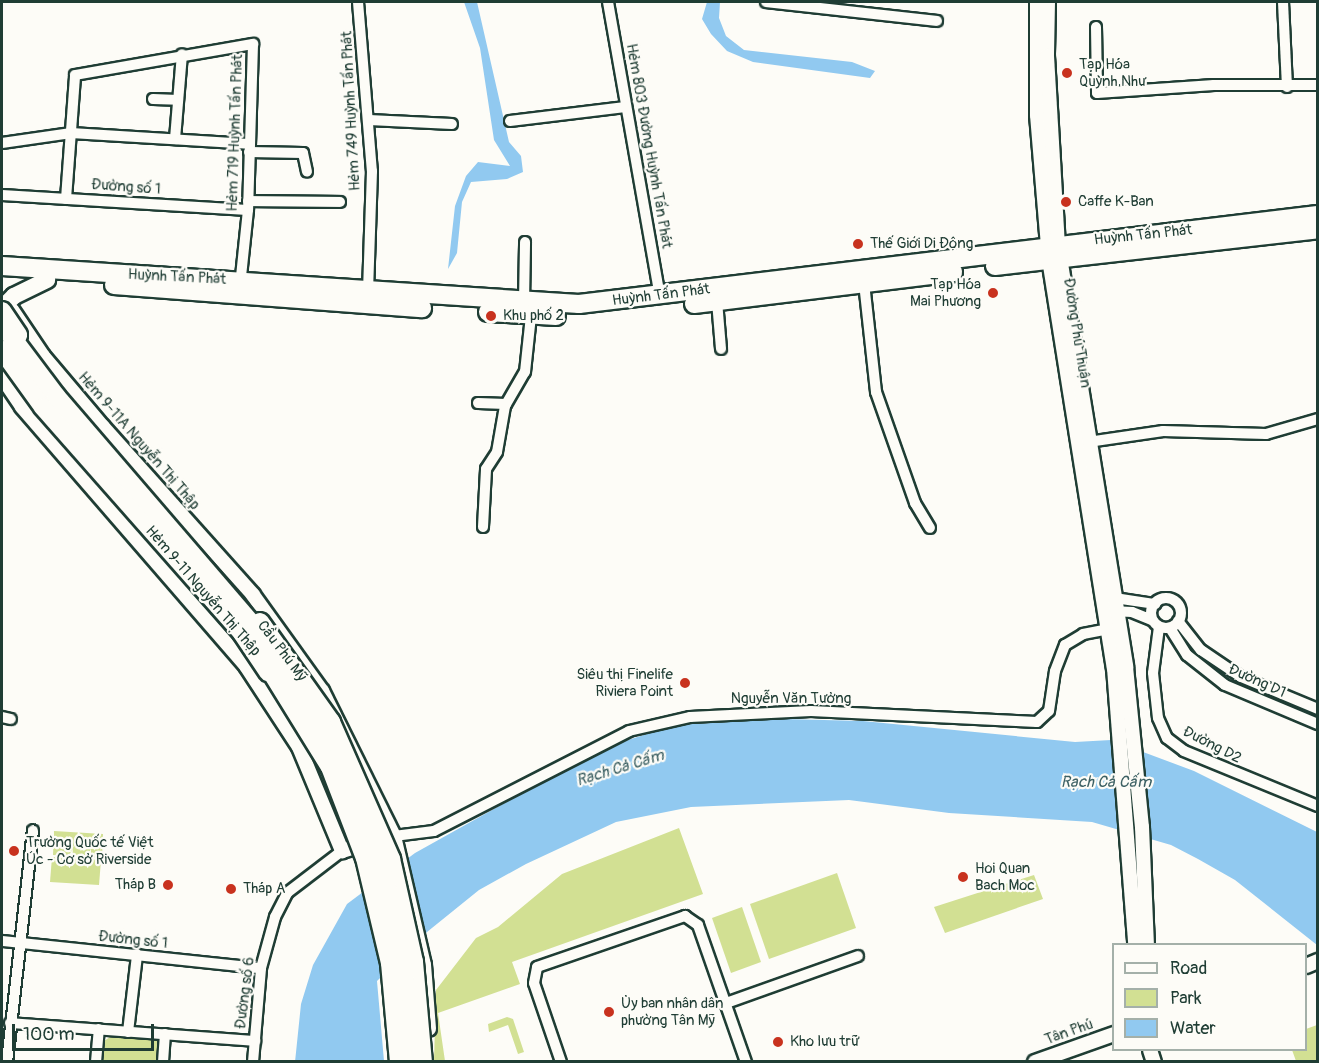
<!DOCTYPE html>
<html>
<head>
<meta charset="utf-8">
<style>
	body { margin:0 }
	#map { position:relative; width:1319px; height:1063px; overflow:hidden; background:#fdfcf7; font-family:Pangolin,sans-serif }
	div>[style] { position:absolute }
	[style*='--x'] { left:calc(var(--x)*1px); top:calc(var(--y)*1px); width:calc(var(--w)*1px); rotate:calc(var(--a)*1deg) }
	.green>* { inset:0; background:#d2e093 }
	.water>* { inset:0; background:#91c9f0 }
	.roads { filter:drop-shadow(2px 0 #1f3d34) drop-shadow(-2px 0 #1f3d34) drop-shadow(0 2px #1f3d34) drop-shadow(0 -2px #1f3d34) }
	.minor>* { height:10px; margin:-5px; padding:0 5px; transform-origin:5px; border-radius:5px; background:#fdfcf7 }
	.minor>.ring { margin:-5px; padding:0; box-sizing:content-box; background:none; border:10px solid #fdfcf7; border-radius:50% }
	.tertiary>* { height:14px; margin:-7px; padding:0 7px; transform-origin:7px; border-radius:7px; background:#fdfcf7 }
	.secondary>* { height:16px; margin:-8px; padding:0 8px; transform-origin:8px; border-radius:8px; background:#fdfcf7 }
	.primary>* { height:18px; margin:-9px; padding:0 9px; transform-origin:9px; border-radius:9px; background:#fdfcf7 }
	.bridges { filter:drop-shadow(2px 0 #1f3d34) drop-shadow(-2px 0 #1f3d34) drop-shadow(0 2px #1f3d34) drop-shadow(0 -2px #1f3d34) }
	.primary-bridge>* { height:18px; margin:-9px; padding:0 9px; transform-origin:9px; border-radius:9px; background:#fdfcf7 }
	.trunk-bridge>* { height:18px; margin:-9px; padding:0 9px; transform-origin:9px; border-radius:9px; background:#fdfcf7 }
	.dots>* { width:16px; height:16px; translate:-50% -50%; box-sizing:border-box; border:3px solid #fdfcf7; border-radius:50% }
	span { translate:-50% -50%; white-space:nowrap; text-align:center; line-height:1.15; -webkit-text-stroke:4.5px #fdfcf7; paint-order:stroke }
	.poi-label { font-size:15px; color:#1f3d34 }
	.left { translate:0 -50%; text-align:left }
	.right { translate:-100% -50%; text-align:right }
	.street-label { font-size:15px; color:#1f3d34 }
	.water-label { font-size:16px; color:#3c6063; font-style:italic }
	.frame { position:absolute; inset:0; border:3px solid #1f3d34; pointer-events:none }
	.legend { position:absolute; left:1112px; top:943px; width:195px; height:108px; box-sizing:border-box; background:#fdfcf7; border:2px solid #a4b0a9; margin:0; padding:8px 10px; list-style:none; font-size:18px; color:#1f3d34 }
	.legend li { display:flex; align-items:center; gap:12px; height:30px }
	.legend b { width:30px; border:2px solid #a4b0a9 }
	.scale { position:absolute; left:12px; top:1024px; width:142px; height:27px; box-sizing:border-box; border:3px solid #1f3d34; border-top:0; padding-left:8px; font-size:18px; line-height:21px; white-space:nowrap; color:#1f3d34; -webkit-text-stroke:4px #fdfcf7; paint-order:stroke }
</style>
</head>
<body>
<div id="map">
	<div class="green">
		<div style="clip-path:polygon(679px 828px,703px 894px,512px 962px,520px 984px,438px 1013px,445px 1061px,434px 1061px,436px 990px,476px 938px,498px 927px,562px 874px)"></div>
		<div style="clip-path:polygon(54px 831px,103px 834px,102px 858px,53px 855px)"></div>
		<div style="clip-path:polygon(52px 857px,101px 860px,99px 885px,50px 882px)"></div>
		<div style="clip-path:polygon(837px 873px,856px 928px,769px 959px,750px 904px)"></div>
		<div style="clip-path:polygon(1034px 875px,1043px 899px,945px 933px,934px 907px)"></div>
		<div style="clip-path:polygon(742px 907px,761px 962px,731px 973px,712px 918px)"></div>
		<div style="clip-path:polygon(507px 1017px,513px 1019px,524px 1052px,518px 1054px,508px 1025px,489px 1032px,488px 1024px)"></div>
		<div style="clip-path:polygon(1317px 1025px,1317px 1061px,1296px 1061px,1292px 1050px,1306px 1050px,1306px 1029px)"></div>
		<div style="clip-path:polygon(113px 1035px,160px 1040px,160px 1061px,102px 1062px,104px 1041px)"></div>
	</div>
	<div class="water">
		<div style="clip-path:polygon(464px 2px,477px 2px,509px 142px,521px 156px,523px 172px,507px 179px,471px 182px,462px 202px,457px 253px,448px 269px,455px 206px,466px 176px,478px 162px,510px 166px,494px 140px,480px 48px)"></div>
		<div style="clip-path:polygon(707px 2px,720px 2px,719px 18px,726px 36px,744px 50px,852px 62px,875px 71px,870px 78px,753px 62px,727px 51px,711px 34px,702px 19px)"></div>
		<div style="clip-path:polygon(784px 719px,863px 721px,1075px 742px,1111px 740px,1194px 771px,1317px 832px,1317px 945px,1235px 880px,1198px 859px,1171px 845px,1092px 822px,949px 813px,849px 800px,691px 807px,616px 822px,526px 864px,479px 890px,427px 932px,377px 981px,384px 1061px,295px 1062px,301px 1004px,313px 965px,347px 904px,415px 853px,603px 748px,675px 725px)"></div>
	</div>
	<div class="roads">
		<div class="minor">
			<div style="--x:358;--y:2;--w:170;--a:85.3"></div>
			<div style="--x:372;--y:171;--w:121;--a:91.9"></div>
			<div style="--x:608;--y:2;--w:299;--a:80"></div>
			<div style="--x:766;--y:2;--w:172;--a:6.3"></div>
			<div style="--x:1283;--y:2;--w:85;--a:87.3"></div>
			<div style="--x:1096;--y:27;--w:66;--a:89.1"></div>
			<div style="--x:1097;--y:93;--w:117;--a:-3.9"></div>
			<div style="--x:1214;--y:85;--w:104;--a:0"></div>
			<div style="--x:153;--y:99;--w:25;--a:2"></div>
			<div style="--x:369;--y:120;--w:83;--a:2.8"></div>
			<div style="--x:510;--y:121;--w:116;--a:-6.9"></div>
			<div style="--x:175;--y:139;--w:85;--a:-85.3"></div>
			<div style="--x:2;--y:143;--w:70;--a:-8.2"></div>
			<div style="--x:71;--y:133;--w:178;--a:3.5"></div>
			<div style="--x:249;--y:152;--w:54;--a:1.1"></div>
			<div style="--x:303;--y:153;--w:19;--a:78"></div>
			<div style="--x:2;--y:195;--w:246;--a:3.5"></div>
			<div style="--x:66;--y:199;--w:124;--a:-85.8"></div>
			<div style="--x:75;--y:75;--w:181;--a:-9.9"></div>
			<div style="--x:253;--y:44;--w:166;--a:91.7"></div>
			<div style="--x:248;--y:210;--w:76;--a:96"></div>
			<div style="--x:248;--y:201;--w:92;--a:0.6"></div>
			<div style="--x:864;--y:283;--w:110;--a:83.7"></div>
			<div style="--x:876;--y:392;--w:118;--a:70.6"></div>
			<div style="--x:915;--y:503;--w:29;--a:59"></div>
			<div style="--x:717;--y:301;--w:48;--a:85.2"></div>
			<div style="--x:524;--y:302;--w:60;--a:-89"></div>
			<div style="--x:478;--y:403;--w:28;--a:2"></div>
			<div style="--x:1088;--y:442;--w:76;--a:-8.3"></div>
			<div style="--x:1163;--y:431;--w:103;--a:1.7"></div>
			<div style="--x:1266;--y:434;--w:54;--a:-16.1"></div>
			<div style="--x:483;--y:527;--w:58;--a:-87"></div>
			<div style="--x:486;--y:469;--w:20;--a:-57"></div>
			<div style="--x:497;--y:452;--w:47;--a:-80.1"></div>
			<div style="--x:505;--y:406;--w:39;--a:-60"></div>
			<div style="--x:525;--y:372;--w:56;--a:-83.9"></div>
			<div style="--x:1108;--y:597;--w:48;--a:8.5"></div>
			<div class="ring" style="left:1151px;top:598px;width:20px;height:20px"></div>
			<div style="--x:1112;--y:611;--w:20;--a:3"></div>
			<div style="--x:1132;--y:612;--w:22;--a:22"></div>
			<div style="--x:1178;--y:621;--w:37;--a:52"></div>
			<div style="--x:1201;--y:650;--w:48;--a:34"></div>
			<div style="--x:1241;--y:677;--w:83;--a:22.6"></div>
			<div style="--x:1159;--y:627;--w:46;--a:97.4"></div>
			<div style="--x:1153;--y:673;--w:45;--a:83.7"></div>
			<div style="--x:1158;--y:718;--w:22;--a:66"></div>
			<div style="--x:1167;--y:738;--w:21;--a:37"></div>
			<div style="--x:1184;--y:751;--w:145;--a:22.3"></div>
			<div style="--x:1170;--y:628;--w:32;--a:58"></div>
			<div style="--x:1187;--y:655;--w:48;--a:38.3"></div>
			<div style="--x:1225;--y:685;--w:101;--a:22.8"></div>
			<div style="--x:2;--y:717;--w:9;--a:13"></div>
			<div style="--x:394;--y:836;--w:40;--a:-7.1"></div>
			<div style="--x:434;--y:831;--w:219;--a:-27.1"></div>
			<div style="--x:629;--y:731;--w:63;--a:-12.9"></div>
			<div style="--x:690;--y:717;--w:121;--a:-2.8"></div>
			<div style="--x:811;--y:711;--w:226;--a:2.8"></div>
			<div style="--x:1037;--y:722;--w:16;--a:-43"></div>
			<div style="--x:1049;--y:711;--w:40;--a:-81.5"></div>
			<div style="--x:1055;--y:671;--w:28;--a:-69"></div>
			<div style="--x:1065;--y:645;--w:21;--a:-31"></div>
			<div style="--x:1083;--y:634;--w:25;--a:-11"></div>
			<div style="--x:2;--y:941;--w:260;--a:6"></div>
			<div style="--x:726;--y:1003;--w:140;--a:-19.6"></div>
			<div style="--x:10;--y:1023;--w:246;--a:4.2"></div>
			<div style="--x:128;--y:1032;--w:78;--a:-83.3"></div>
			<div style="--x:7;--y:1062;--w:233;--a:-83.6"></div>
			<div style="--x:96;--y:1062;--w:33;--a:-85"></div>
			<div style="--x:163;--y:1062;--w:28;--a:-86"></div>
			<div style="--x:253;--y:1062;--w:94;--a:-85.1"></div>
			<div style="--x:261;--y:968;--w:53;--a:-74.6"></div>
			<div style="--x:275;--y:917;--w:27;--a:-63"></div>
			<div style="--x:287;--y:893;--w:69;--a:-37.4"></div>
			<div style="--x:561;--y:1062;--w:83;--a:-108.9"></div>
			<div style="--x:534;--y:983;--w:16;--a:-79"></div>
			<div style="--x:537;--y:967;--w:157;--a:-19"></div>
			<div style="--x:685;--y:916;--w:16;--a:35"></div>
			<div style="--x:698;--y:925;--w:145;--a:70.7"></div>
		</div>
		<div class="tertiary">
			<div style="--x:1037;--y:2;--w:113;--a:90"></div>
			<div style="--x:1037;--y:115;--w:144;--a:85.2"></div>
			<div style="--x:1049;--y:259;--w:414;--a:81"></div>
			<div style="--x:1114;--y:668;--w:277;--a:85.6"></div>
			<div style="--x:1048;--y:2;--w:54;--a:91.1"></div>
			<div style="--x:1047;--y:56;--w:189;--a:86.7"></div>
			<div style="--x:1058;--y:245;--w:427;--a:80.8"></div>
			<div style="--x:1126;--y:667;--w:161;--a:84.3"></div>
			<div style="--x:1142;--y:827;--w:117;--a:87.6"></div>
			<div style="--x:12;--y:310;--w:55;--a:56"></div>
			<div style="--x:43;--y:356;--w:93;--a:49.8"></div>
			<div style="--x:103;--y:427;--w:225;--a:48.2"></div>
			<div style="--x:253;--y:595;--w:118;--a:54.3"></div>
			<div style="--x:322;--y:691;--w:162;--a:63.6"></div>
			<div style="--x:394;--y:836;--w:132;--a:76.9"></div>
			<div style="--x:424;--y:965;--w:64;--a:85.5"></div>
			<div style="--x:2;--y:377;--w:36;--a:56"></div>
			<div style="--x:22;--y:407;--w:342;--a:49.1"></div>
			<div style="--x:246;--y:666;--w:97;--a:56.8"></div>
			<div style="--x:299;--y:747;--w:113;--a:67.5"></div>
			<div style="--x:342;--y:851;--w:28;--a:-17"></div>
			<div style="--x:1306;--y:966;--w:13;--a:-23"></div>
			<div style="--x:1150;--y:1050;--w:13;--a:72"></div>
			<div style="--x:1035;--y:1062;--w:84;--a:-19.5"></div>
		</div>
		<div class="secondary">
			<div style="--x:2;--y:308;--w:17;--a:-45"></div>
			<div style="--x:14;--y:296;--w:37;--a:-26"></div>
		</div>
		<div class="primary">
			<div style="--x:2;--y:266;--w:578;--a:3.77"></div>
			<div style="--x:579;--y:304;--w:744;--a:-6.87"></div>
			<div style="--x:995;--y:266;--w:325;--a:-6.5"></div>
			<div style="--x:114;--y:285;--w:309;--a:4.3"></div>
			<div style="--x:694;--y:304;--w:261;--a:-7"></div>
			<div style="--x:488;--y:312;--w:68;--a:3.4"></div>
		</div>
	</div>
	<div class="bridges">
		<div class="primary-bridge">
			<div style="--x:2;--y:311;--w:29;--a:56"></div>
			<div style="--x:2;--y:350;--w:70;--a:54.3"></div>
			<div style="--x:43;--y:407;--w:301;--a:48.6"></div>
			<div style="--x:242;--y:633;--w:47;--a:56.3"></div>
			<div style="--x:260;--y:622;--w:123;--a:54.6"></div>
			<div style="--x:331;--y:722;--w:150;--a:66.3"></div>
			<div style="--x:391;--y:859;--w:106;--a:77.4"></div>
			<div style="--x:414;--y:962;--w:100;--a:84.9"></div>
		</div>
		<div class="trunk-bridge">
			<div style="--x:2;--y:324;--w:90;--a:53.1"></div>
			<div style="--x:56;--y:396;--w:310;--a:49.3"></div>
			<div style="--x:258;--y:631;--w:116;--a:55.9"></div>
			<div style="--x:323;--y:727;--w:89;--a:65.4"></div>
			<div style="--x:360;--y:808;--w:87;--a:71.1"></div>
			<div style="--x:388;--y:890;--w:93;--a:79.4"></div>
			<div style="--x:405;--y:981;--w:81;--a:85.8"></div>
			<div style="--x:262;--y:657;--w:129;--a:58.3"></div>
			<div style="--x:330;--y:767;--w:97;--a:69"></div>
			<div style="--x:365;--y:858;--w:108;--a:76.6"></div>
			<div style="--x:390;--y:963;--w:99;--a:84.8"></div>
		</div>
	</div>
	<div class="dots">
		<div style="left:1067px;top:73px;background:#c8321e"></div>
		<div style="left:1066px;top:202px;background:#c8321e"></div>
		<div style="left:858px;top:244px;background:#c8321e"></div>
		<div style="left:993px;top:293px;background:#c8321e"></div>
		<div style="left:491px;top:316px;background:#c8321e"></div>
		<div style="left:685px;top:683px;background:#c8321e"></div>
		<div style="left:14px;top:851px;background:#c8321e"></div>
		<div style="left:963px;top:877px;background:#c8321e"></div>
		<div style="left:168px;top:885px;background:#c8321e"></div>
		<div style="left:231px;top:889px;background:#c8321e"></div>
		<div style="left:609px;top:1012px;background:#c8321e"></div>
		<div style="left:778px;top:1042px;background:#c8321e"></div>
	</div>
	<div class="poi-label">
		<span class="left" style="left:1079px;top:73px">Tạp Hóa<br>Quỳnh Như</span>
		<span class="left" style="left:1078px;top:202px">Caffe K-Ban</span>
		<span class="left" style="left:870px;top:244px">Thế Giới Di Động</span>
		<span class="right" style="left:981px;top:293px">Tạp Hóa<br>Mai Phương</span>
		<span class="left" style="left:503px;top:316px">Khu phố 2</span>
		<span class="right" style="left:673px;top:683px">Siêu thị Finelife<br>Riviera Point</span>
		<span class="left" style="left:26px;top:851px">Trường Quốc tế Việt<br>Úc - Cơ sở Riverside</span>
		<span class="left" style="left:975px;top:877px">Hoi Quan<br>Bach Moc</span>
		<span class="right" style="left:156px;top:885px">Tháp B</span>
		<span class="left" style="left:243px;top:889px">Tháp A</span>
		<span class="left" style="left:621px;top:1012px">Ủy ban nhân dân<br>phường Tân Mỹ</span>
		<span class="left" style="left:790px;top:1042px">Kho lưu trữ</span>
	</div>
	<div class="street-label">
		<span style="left:351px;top:111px;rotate:-93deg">Hẻm 749 Huỳnh Tấn Phát</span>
		<span style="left:235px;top:133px;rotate:-88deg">Hẻm 719 Huỳnh Tấn Phát</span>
		<span style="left:649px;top:146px;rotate:80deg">Hẻm 803 Đường Huỳnh Tấn Phát</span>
		<span style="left:126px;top:187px;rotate:4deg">Đường số 1</span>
		<span style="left:1143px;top:235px;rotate:-6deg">Huỳnh Tấn Phát</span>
		<span style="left:177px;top:277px;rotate:3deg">Huỳnh Tấn Phát</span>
		<span style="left:661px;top:295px;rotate:-7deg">Huỳnh Tấn Phát</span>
		<span style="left:1077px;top:333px;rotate:81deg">Đường Phú Thuận</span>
		<span style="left:139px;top:441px;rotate:49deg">Hẻm 9-11A Nguyễn Thị Thập</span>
		<span style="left:203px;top:591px;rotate:49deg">Hẻm 9-11 Nguyễn Thị Thập</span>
		<span style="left:282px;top:651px;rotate:53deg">Cầu Phú Mỹ</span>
		<span style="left:1257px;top:681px;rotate:24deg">Đường D1</span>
		<span style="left:791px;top:699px">Nguyễn Văn Tưởng</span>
		<span style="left:1212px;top:745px;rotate:27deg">Đường D2</span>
		<span style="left:133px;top:940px;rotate:6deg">Đường số 1</span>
		<span style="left:245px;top:993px;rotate:-83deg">Đường số 6</span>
		<span style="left:1069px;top:1032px;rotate:-20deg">Tân Phú</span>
	</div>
	<div class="water-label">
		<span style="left:620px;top:768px;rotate:-17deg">Rạch Cả Cấm</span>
		<span style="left:1106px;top:782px">Rạch Cả Cấm</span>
	</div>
	<div class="frame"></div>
	<ul class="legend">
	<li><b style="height:8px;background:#fdfcf7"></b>Road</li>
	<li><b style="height:16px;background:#d2e093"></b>Park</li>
	<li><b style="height:16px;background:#91c9f0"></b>Water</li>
	</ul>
	<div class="scale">100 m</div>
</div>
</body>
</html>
